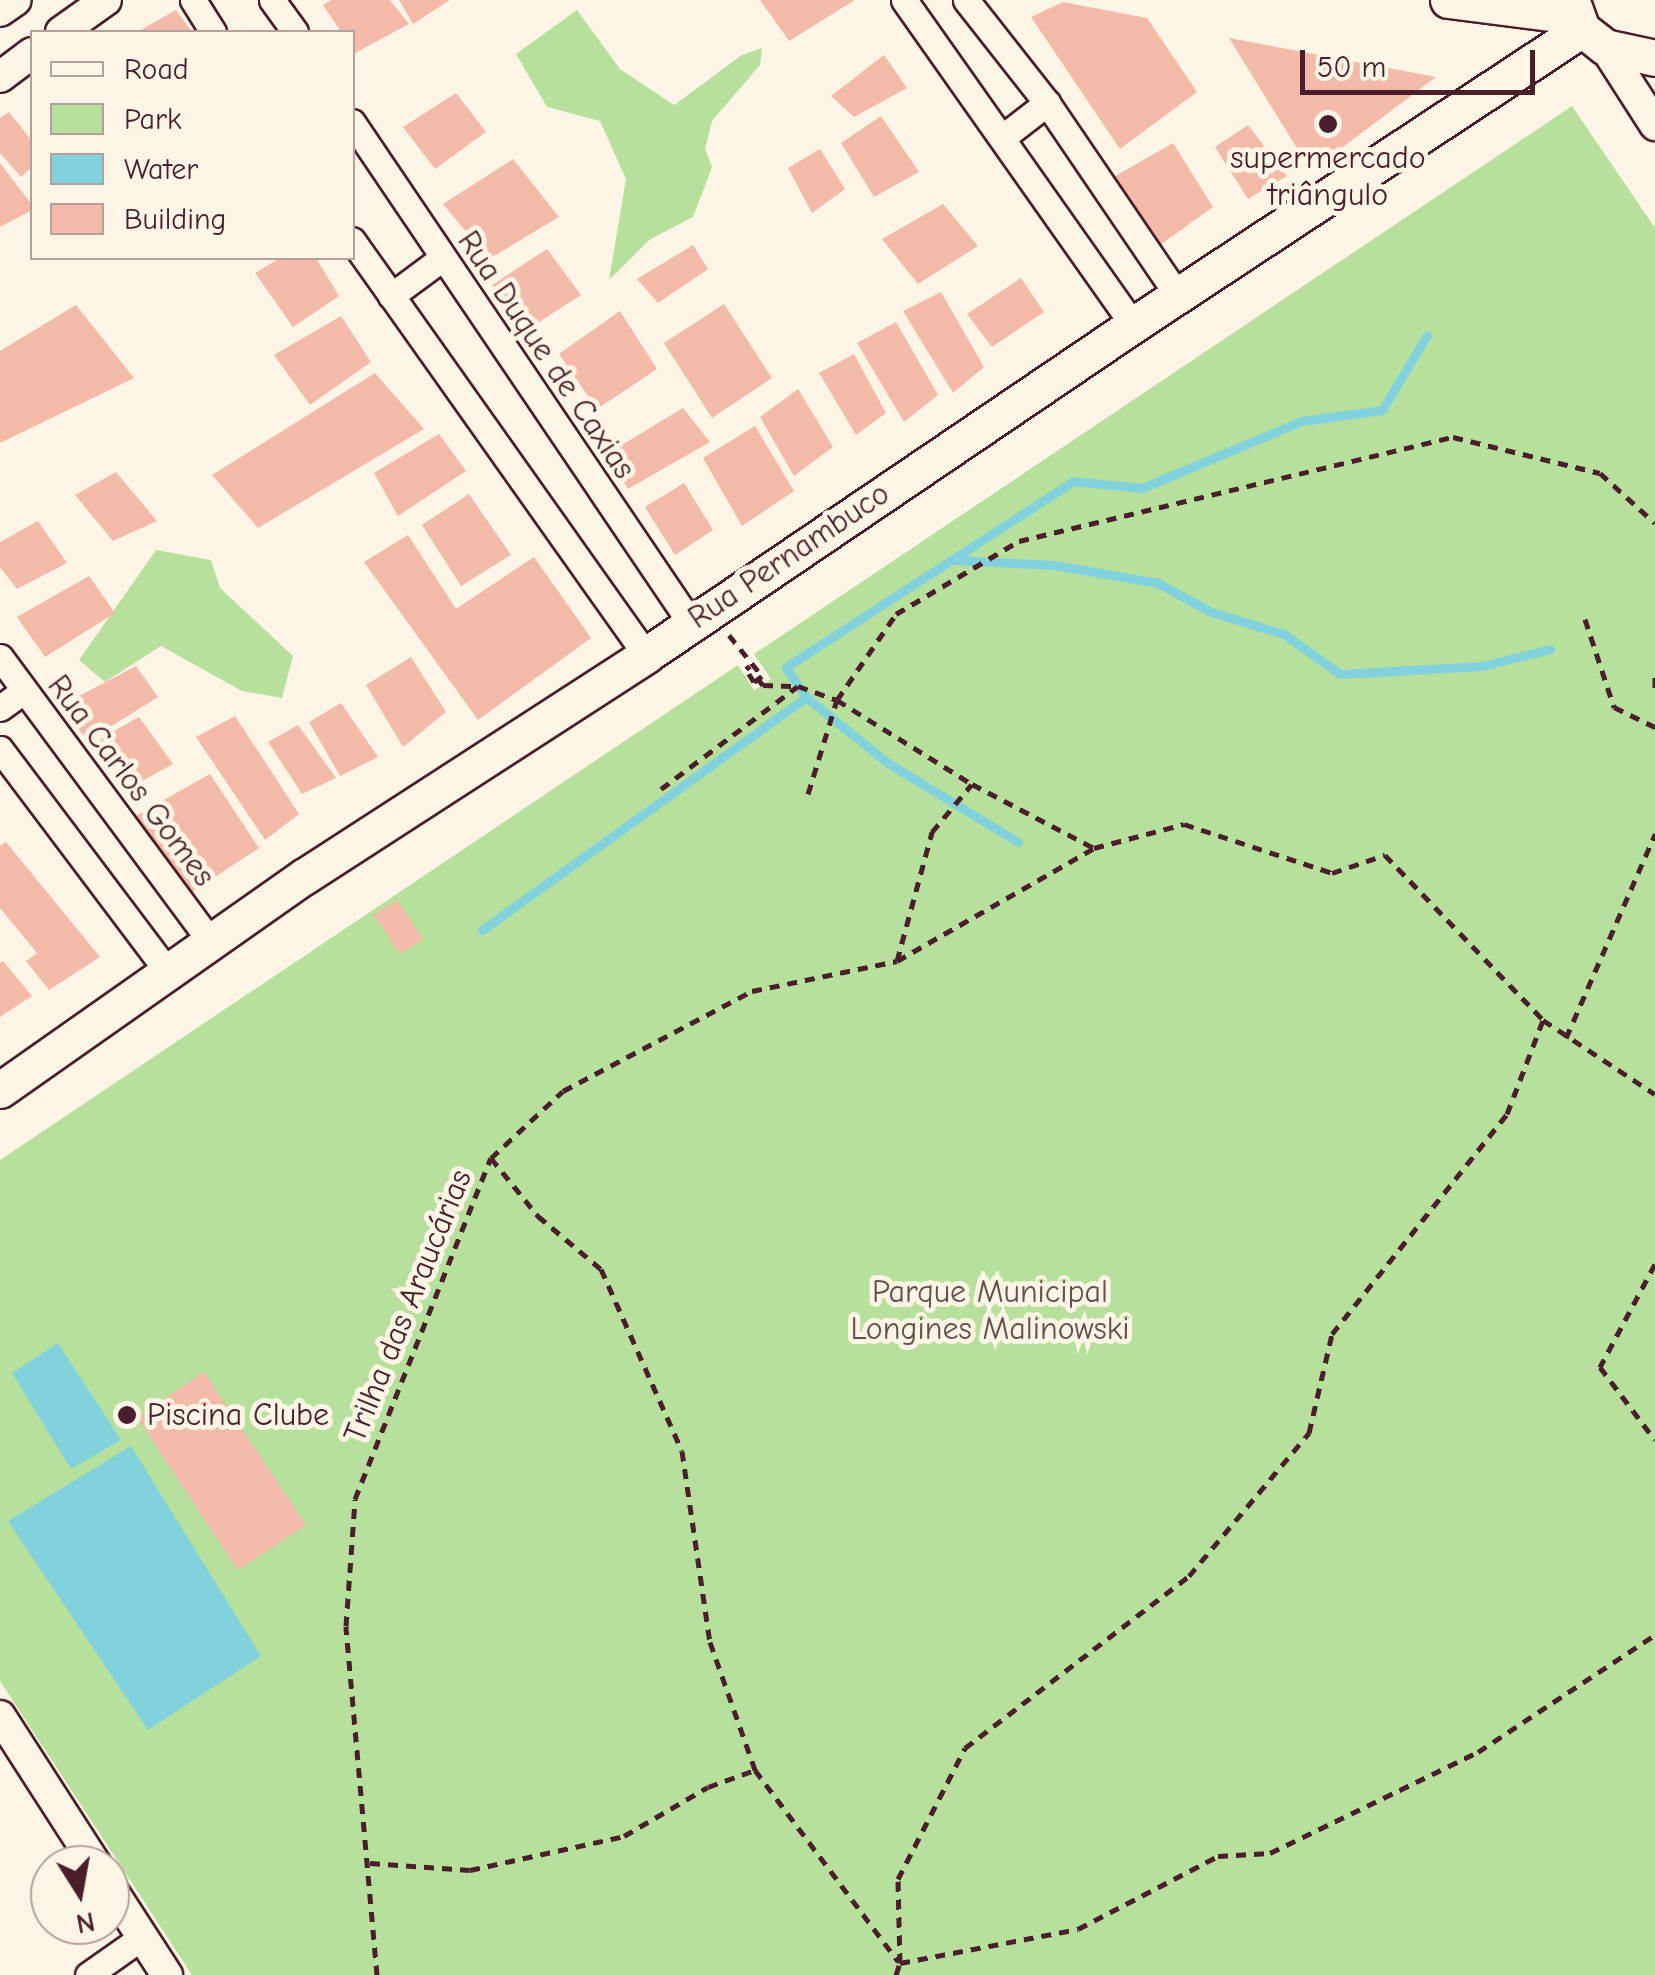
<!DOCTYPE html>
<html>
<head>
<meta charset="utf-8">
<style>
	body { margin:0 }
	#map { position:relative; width:1655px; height:1975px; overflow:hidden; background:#fcf5e5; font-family:"Comic Neue",sans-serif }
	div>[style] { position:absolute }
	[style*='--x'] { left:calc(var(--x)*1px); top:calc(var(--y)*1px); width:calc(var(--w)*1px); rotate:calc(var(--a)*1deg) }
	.green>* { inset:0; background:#b7e09d }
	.water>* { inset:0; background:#82d2de }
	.stream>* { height:9px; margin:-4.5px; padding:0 4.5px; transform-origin:4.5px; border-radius:4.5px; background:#82d2de }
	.building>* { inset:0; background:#f3baa9 }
	.path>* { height:5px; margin-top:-2.5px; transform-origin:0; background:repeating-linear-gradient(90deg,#4a1f2b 0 10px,transparent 0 18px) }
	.roads { filter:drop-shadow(2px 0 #4a1f2b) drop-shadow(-2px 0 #4a1f2b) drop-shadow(0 2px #4a1f2b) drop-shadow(0 -2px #4a1f2b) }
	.minor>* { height:25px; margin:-12.5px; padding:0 12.5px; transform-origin:12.5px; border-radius:12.5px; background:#fcf5e5 }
	.tertiary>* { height:30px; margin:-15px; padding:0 15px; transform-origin:15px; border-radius:15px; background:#fcf5e5 }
	.secondary>* { height:35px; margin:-17.5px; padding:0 17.5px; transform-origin:17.5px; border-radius:17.5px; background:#fcf5e5 }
	.dots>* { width:28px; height:28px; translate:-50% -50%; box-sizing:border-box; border:5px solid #fcf5e5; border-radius:50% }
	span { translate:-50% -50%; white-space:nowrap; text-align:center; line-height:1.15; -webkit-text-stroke:10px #fcf5e5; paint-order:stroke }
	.poi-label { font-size:32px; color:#4a1f2b }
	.left { translate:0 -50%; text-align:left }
	.street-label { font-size:32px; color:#4a1f2b }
	.park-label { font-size:32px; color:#654f48 }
	.legend { position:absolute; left:30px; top:30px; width:325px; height:230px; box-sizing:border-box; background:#fcf5e5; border:2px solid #b59f9b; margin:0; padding:12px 18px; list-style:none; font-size:30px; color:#4a1f2b }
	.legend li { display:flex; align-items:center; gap:20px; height:50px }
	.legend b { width:50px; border:2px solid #b59f9b }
	.north { position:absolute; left:30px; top:1845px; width:100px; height:100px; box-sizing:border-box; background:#fcf5e5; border:2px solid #b59f9b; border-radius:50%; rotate:169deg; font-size:28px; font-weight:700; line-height:40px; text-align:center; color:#4a1f2b }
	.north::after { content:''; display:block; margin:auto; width:35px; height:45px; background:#4a1f2b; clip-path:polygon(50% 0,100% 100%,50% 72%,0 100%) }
	.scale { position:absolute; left:1300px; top:50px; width:235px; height:45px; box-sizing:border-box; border:5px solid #4a1f2b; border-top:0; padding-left:12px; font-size:30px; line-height:35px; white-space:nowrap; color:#4a1f2b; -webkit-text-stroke:8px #fcf5e5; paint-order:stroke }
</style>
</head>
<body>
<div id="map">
	<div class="green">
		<div style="clip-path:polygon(577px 10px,620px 69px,674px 105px,742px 55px,762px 48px,760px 65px,712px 121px,705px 149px,712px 167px,693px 217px,649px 240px,609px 280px,626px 179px,600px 121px,547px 107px,516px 54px)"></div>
		<div style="clip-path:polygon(1572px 106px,1655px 228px,1655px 1975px,192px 1975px,0 1681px,0 1160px,738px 665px,754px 690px,763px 685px,771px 679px,754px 654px)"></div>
		<div style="clip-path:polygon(156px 550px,211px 560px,220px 588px,293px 656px,282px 698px,242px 691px,161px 646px,105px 682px,79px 660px)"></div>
	</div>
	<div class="water">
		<div style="clip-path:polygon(58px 1343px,121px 1440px,71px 1469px,12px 1373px)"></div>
		<div style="clip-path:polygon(131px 1446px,261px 1656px,148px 1730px,8px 1521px)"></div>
	</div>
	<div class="stream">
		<div style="--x:955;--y:560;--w:99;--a:2.9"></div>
		<div style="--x:1054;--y:565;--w:106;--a:9.8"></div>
		<div style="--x:1158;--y:583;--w:60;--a:28.7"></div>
		<div style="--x:1211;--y:612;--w:76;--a:16.8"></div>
		<div style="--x:1284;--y:634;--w:69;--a:35.5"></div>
		<div style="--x:1340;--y:674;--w:142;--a:-3.2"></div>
		<div style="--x:1482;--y:666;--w:70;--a:-14"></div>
		<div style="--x:1018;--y:842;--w:152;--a:-148.7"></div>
		<div style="--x:888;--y:763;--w:105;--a:-141.2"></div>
		<div style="--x:806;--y:697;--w:36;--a:-124"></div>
		<div style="--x:786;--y:667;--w:342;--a:-32.9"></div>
		<div style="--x:1073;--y:481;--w:69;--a:5.8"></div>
		<div style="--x:1142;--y:488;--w:173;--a:-22.8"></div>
		<div style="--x:1301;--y:421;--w:82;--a:-7.7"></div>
		<div style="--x:1382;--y:410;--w:87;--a:-59"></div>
		<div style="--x:482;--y:930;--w:399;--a:-35.7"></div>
	</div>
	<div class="building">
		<div style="clip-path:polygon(331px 0,390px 0,409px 24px,355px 53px,352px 32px,341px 32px,323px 5px)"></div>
		<div style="clip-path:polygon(399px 0,450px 0,413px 24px)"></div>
		<div style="clip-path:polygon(760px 0,855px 0,789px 41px)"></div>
		<div style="clip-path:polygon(1063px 2px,1147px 18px,1197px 92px,1120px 149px,1031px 17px)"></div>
		<div style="clip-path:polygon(176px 10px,192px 32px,137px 32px)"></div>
		<div style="clip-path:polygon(1229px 38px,1436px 77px,1311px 171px)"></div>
		<div style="clip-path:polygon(884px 55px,907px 88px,854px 117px,831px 96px)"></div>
		<div style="clip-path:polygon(456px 93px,486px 132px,435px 169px,403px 127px)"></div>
		<div style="clip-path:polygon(9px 112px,32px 141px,32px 167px,21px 177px,0 153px,0 118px)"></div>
		<div style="clip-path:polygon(881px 116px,919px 172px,874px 197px,841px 143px)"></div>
		<div style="clip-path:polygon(1248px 125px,1287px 176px,1248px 199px,1215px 147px)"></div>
		<div style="clip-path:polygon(1173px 143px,1213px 207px,1156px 248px,1112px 178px)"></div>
		<div style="clip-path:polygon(820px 149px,845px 189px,812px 213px,788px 168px)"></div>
		<div style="clip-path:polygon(513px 159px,559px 217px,489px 259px,443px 204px)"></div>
		<div style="clip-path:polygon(0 163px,32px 205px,32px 210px,0 227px)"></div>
		<div style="clip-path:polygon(943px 204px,978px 246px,918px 284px,882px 239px)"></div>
		<div style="clip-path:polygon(693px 245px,708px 269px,658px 303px,637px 279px)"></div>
		<div style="clip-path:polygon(547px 249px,581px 295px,525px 331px,492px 285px)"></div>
		<div style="clip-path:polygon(280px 258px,316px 258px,339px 296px,293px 327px,255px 273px)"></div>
		<div style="clip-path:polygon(1021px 278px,1044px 312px,992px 347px,967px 314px)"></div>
		<div style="clip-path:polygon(941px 292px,984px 367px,953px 393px,903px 311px)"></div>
		<div style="clip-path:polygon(724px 304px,772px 378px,712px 418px,664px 343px)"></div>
		<div style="clip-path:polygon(76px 305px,134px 378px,0 443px,0 351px)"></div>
		<div style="clip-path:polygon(620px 311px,657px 369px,597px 409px,559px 354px)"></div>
		<div style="clip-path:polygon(341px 316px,371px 362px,310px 405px,274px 355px)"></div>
		<div style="clip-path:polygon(896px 322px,938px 395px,904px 422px,857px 343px)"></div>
		<div style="clip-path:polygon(854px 354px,886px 413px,856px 435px,819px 373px)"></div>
		<div style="clip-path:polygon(375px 373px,424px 429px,258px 528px,212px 475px)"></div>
		<div style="clip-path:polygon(798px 389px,833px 447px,794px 476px,760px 417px)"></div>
		<div style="clip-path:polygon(683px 408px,710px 442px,628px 489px,607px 454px)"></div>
		<div style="clip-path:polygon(755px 426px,794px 491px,742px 526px,703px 458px)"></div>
		<div style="clip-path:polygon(439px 434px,466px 471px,398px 516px,374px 473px)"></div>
		<div style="clip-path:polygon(116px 472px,157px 521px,113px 541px,75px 495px)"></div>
		<div style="clip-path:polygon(684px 483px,713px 530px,675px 555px,645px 507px)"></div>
		<div style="clip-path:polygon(469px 494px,511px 555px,461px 586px,422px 525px)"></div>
		<div style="clip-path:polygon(38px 521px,67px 563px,17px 589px,0 567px,0 542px)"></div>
		<div style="clip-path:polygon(408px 535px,456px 609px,534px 557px,591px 638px,478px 720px,364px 562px)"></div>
		<div style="clip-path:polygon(89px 576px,115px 613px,45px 657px,17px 617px)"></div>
		<div style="clip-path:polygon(411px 657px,446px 712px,403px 747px,366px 685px)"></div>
		<div style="clip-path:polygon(136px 666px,158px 697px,88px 741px,60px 706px)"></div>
		<div style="clip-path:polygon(341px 703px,378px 757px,340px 776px,309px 722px)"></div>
		<div style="clip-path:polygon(235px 716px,299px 814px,265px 840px,196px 737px)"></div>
		<div style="clip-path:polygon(139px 717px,173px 764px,135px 785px,100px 739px)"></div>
		<div style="clip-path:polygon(298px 725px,336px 778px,302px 794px,268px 742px)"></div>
		<div style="clip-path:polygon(210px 774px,259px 848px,186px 896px,132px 818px)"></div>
		<div style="clip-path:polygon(6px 842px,100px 957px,49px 990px,26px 961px,37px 953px,0 908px,0 846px)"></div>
		<div style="clip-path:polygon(397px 900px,423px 939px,400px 954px,374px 915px)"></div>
		<div style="clip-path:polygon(3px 961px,32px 996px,0 1017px,0 963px)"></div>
		<div style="clip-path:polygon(204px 1372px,306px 1525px,238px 1570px,137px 1417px)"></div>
	</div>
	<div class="path">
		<div style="--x:1585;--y:619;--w:93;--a:71.8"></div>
		<div style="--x:1614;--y:707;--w:46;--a:26"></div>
		<div style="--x:729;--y:635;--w:53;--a:51.2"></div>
		<div style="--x:762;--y:676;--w:10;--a:143"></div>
		<div style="--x:754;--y:682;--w:15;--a:-122"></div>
		<div style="--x:746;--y:669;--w:5;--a:-37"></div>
		<div style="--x:1655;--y:677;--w:17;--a:90"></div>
		<div style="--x:758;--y:679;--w:8;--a:50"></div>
		<div style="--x:763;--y:685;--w:35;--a:2"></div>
		<div style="--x:798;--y:686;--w:41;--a:19.7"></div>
		<div style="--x:837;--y:700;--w:159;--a:31.9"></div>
		<div style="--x:972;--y:784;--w:138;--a:27.7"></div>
		<div style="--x:1094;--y:848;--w:93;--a:-14.9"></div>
		<div style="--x:1184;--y:824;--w:156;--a:18.3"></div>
		<div style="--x:1332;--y:873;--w:56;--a:-18.8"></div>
		<div style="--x:1385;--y:855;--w:228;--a:46.2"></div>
		<div style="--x:1543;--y:1020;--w:134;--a:33.5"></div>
		<div style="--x:661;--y:789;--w:171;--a:-36.9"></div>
		<div style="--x:808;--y:794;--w:98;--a:-72.9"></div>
		<div style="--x:837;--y:700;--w:104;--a:-55.5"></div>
		<div style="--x:896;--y:614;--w:143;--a:-30.7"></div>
		<div style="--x:1019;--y:541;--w:446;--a:-13.5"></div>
		<div style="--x:1453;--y:437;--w:151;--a:13.8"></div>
		<div style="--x:1600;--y:473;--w:74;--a:42.3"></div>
		<div style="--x:897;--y:961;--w:134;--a:-74.8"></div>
		<div style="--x:932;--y:832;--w:62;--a:-50.2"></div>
		<div style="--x:1566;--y:1038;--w:223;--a:-66.4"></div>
		<div style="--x:491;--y:1158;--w:75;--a:51"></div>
		<div style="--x:538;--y:1216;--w:82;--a:40.1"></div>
		<div style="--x:601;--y:1269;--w:199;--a:66"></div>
		<div style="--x:682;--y:1451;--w:193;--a:81.7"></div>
		<div style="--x:710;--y:1642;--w:136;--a:70.6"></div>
		<div style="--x:755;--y:1770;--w:239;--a:53.2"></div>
		<div style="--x:1655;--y:1264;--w:117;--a:118.1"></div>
		<div style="--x:1600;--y:1367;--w:91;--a:53"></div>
		<div style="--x:370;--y:1863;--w:100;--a:4"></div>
		<div style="--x:470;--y:1870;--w:158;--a:-12.4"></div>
		<div style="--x:624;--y:1836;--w:97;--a:-30.3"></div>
		<div style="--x:708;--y:1787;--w:50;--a:-19.9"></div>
		<div style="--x:900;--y:1963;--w:181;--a:-10.8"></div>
		<div style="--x:1078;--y:1929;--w:158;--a:-27.5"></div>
		<div style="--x:1218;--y:1856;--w:52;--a:-3.3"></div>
		<div style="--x:1270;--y:1853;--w:231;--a:-25.9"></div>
		<div style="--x:1478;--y:1752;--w:212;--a:-33.5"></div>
		<div style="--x:377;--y:1975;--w:350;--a:-95.1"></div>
		<div style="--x:346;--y:1626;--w:127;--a:-85.9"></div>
		<div style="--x:355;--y:1499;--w:367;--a:-68.3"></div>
		<div style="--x:491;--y:1158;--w:98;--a:-42.9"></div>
		<div style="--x:563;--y:1091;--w:214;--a:-27.9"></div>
		<div style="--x:752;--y:991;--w:148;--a:-11.7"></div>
		<div style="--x:897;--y:961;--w:227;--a:-29.8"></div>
		<div style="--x:896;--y:1975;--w:13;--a:-72"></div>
		<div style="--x:900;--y:1963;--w:84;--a:-91.4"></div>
		<div style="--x:898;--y:1879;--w:147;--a:-62.9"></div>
		<div style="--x:965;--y:1748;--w:282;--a:-37.5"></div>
		<div style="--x:1189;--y:1576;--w:187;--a:-50"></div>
		<div style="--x:1309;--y:1433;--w:102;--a:-76.9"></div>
		<div style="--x:1332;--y:1334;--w:281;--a:-51.5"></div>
		<div style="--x:1507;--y:1114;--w:101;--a:-69"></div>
	</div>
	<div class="roads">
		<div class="minor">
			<div style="--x:193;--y:0;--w:38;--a:58"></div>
			<div style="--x:272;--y:0;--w:39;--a:54"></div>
			<div style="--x:904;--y:0;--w:398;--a:54.8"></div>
			<div style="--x:966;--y:0;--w:131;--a:51.8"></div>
			<div style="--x:1047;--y:103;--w:233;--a:55.8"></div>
			<div style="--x:352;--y:122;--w:604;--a:55.94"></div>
			<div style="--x:1003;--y:137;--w:56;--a:-37.7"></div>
			<div style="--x:352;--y:240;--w:509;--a:54.68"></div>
			<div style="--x:391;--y:296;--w:62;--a:-36.5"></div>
			<div style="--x:0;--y:657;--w:356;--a:53.5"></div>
			<div style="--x:0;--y:708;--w:29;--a:-36"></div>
			<div style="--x:0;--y:749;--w:281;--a:53"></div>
			<div style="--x:88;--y:1975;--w:66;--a:-35.1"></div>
		</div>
		<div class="tertiary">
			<div style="--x:0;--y:11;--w:19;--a:-35"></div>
			<div style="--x:61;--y:32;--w:55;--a:-35.4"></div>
			<div style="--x:1605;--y:47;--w:93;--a:57.3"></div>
			<div style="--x:0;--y:77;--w:40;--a:-37"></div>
			<div style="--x:0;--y:1716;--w:177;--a:57.2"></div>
			<div style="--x:110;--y:1887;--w:105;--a:57.1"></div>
		</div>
		<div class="secondary">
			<div style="--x:1448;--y:0;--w:128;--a:7.2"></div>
			<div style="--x:1574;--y:7;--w:23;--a:70"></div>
			<div style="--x:1582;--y:29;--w:29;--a:38"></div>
			<div style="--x:1605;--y:47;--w:51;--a:12.4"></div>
			<div style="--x:0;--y:1090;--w:373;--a:-35.1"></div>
			<div style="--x:305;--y:876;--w:406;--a:-32.9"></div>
			<div style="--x:646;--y:655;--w:588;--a:-34.12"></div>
			<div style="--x:1133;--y:325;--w:538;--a:-33.39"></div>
		</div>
	</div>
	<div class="dots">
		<div style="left:1328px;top:124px;background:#4a1f2b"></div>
		<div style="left:127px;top:1415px;background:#4a1f2b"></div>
	</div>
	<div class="poi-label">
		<span style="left:1328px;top:177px">supermercado<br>triângulo</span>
		<span class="left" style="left:147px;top:1415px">Piscina Clube</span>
	</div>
	<div class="street-label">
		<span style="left:546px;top:355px;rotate:56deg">Rua Duque de Caxias</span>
		<span style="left:789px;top:556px;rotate:-34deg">Rua Pernambuco</span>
		<span style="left:131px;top:781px;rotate:53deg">Rua Carlos Gomes</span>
		<span style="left:408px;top:1306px;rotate:-68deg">Trilha das Araucárias</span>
	</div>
	<div class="park-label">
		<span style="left:990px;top:1311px">Parque Municipal<br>Longines Malinowski</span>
	</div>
	<ul class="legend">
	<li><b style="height:12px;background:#fcf5e5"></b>Road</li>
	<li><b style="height:28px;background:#b7e09d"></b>Park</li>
	<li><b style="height:28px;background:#82d2de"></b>Water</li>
	<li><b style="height:28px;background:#f3baa9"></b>Building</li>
	</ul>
	<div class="north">N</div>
	<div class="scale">50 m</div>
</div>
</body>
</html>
